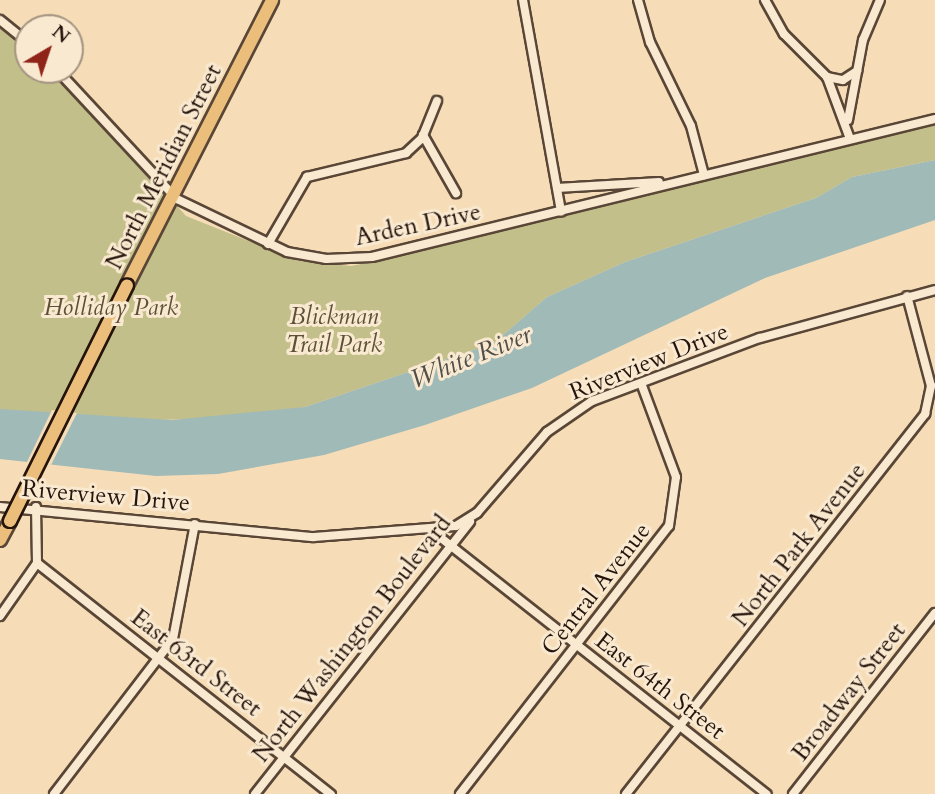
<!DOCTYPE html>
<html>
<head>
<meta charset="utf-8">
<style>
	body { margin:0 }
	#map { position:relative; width:935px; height:794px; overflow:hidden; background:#f6ddb7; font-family:Cardo,serif }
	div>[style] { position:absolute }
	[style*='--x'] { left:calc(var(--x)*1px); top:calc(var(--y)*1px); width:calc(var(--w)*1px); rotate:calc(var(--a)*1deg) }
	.green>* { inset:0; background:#c2bf8a }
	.water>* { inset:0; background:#a0bab8 }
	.pier>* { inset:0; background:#f6ddb7 }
	.roads { filter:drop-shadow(2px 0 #594636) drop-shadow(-2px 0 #594636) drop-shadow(0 2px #594636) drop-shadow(0 -2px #594636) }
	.minor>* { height:8px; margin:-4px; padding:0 4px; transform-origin:4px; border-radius:4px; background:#f9e9d0 }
	.primary>* { height:12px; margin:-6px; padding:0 6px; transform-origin:6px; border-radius:6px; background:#ebbe7c }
	.bridges { filter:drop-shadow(2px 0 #25140b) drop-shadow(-2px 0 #25140b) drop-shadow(0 2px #25140b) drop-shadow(0 -2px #25140b) }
	.primary-bridge>* { height:12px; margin:-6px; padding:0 6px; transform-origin:6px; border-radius:6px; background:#ebbe7c }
	span { translate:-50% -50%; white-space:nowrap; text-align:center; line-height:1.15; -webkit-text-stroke:6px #f9e9d0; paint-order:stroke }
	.street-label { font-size:24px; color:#25140b }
	.park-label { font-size:24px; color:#5c5037; font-style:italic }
	.water-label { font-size:26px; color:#504e48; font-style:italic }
	.north { position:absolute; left:14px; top:14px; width:70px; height:70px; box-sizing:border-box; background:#f9e9d0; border:2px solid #a49481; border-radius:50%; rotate:39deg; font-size:19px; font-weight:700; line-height:28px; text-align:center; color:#25140b }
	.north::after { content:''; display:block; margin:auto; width:24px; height:32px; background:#8f2418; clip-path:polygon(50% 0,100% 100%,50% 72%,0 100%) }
</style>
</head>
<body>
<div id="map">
	<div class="green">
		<div style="clip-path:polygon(0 21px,28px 43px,28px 70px,56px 70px,186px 216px,299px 261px,351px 266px,387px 259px,935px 123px,935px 160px,852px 177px,816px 198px,625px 262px,547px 297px,494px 343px,305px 407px,241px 418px,110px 421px,0 410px)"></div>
	</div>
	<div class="water">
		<div style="clip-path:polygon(935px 160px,935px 220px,765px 278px,532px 388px,425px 425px,324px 455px,218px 474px,156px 476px,0 459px,0 409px,172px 420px,305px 407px,494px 343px,547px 297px,625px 262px,816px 198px,852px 177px)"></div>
	</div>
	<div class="pier">
		<div style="clip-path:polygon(52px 410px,77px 413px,51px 465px,26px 464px)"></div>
	</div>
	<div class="roads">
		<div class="minor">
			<div style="--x:523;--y:0;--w:215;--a:79.8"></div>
			<div style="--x:638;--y:0;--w:44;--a:74.1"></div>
			<div style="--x:650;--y:42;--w:93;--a:64"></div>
			<div style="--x:691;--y:126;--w:51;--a:75.1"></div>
			<div style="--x:765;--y:0;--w:39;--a:61"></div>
			<div style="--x:784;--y:34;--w:61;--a:45"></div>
			<div style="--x:827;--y:77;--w:66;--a:69.6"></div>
			<div style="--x:0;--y:20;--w:36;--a:39"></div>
			<div style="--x:57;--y:70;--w:176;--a:47.1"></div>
			<div style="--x:177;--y:199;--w:122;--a:25.7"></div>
			<div style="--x:287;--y:252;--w:40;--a:10"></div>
			<div style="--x:326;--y:259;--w:46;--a:-2.5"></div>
			<div style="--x:372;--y:257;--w:580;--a:-13.77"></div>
			<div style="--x:827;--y:77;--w:16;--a:11"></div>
			<div style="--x:843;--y:80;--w:17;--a:-33"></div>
			<div style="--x:848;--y:120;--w:81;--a:-79.4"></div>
			<div style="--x:863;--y:40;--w:43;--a:-67"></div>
			<div style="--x:423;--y:135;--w:67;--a:60.4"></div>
			<div style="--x:557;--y:188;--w:102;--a:-3.4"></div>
			<div style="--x:268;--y:244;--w:78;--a:-59.8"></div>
			<div style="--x:307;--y:177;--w:102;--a:-13.6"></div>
			<div style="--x:406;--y:153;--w:22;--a:-43"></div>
			<div style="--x:422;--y:138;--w:40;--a:-68"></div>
			<div style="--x:0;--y:507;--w:315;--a:5.5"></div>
			<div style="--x:314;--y:537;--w:142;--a:-4.4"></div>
			<div style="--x:456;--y:526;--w:25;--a:-32"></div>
			<div style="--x:477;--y:513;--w:107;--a:-49.2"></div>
			<div style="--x:547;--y:432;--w:55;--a:-34.6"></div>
			<div style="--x:592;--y:401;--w:179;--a:-20.6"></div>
			<div style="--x:760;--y:338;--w:181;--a:-15.3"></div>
			<div style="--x:431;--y:530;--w:427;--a:38.2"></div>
			<div style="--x:37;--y:563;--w:374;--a:38.2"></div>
			<div style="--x:0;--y:616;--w:65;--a:-55.1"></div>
			<div style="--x:37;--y:563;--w:56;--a:-91"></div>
			<div style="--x:54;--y:794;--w:195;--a:-52.5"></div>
			<div style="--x:173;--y:639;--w:117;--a:-79.2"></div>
			<div style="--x:255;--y:794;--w:347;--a:-51.7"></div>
			<div style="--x:460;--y:794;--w:340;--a:-52.1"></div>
			<div style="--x:669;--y:526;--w:49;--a:-81.9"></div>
			<div style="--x:676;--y:477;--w:100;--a:-110.4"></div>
			<div style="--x:626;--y:794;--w:484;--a:-51.8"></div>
			<div style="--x:925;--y:414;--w:29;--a:-78"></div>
			<div style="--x:931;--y:386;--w:93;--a:-104.9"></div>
			<div style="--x:793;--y:794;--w:230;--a:-51.9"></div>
		</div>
		<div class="primary">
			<div style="--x:127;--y:285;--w:320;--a:-63"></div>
			<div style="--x:0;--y:540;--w:21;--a:-62"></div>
		</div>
	</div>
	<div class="bridges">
		<div class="primary-bridge">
			<div style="--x:10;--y:521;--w:263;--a:-63.6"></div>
		</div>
	</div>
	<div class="street-label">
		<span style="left:164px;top:167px;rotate:-63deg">North Meridian Street</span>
		<span style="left:418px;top:225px;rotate:-12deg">Arden Drive</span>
		<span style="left:649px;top:362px;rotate:-22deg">Riverview Drive</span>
		<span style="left:106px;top:496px;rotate:5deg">Riverview Drive</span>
		<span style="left:799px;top:545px;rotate:-52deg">North Park Avenue</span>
		<span style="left:596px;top:589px;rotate:-52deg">Central Avenue</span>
		<span style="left:352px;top:639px;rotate:-52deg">North Washington Boulevard</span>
		<span style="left:196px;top:663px;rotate:38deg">East 63rd Street</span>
		<span style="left:660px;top:686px;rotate:38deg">East 64th Street</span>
		<span style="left:849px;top:692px;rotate:-52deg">Broadway Street</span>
	</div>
	<div class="park-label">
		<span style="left:111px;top:308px">Holliday Park</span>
		<span style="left:334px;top:331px">Blickman<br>Trail Park</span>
	</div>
	<div class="water-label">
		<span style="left:471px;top:357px;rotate:-22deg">White River</span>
	</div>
	<div class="north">N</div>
</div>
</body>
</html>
